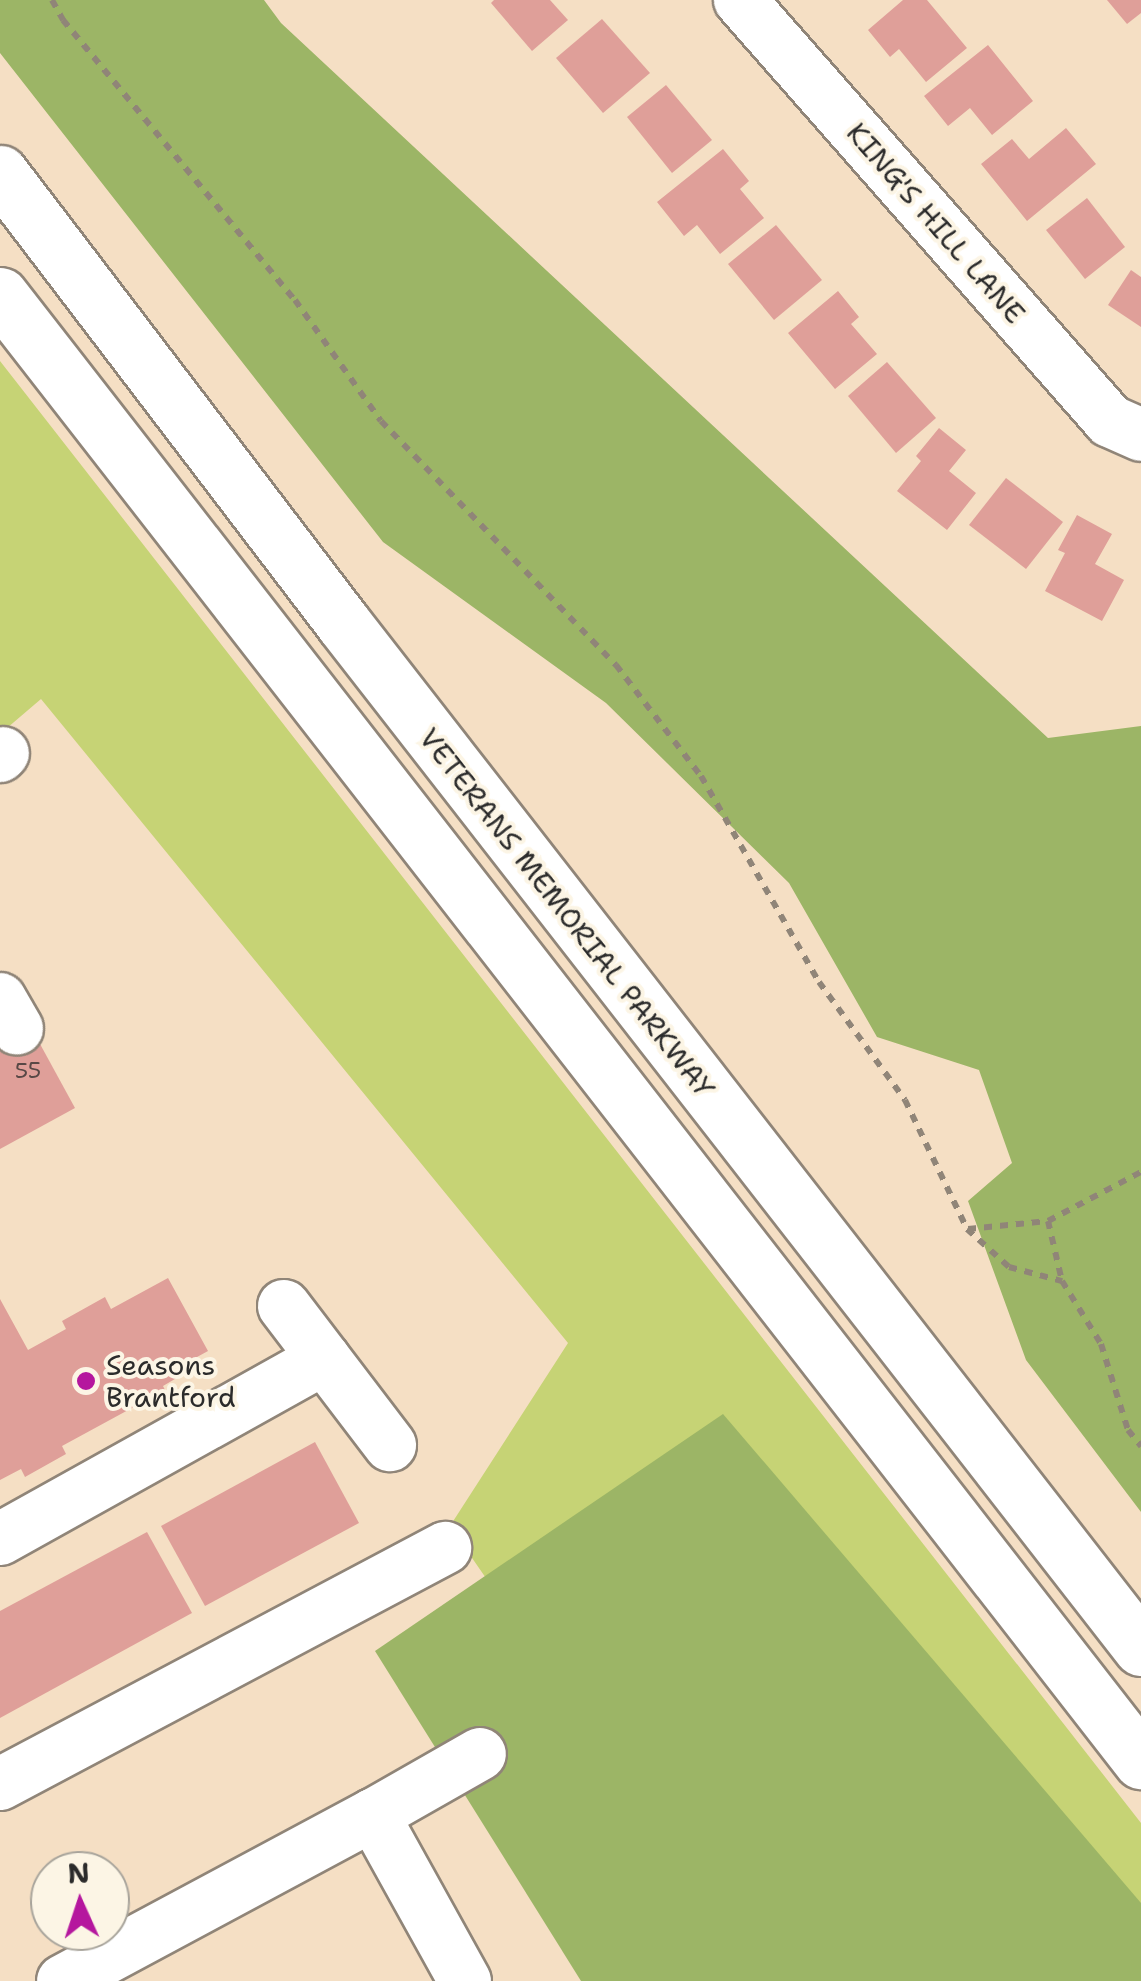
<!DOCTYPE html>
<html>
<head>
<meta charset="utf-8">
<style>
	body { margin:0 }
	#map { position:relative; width:1141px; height:1981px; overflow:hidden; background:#f5dfc4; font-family:"Shantell Sans",sans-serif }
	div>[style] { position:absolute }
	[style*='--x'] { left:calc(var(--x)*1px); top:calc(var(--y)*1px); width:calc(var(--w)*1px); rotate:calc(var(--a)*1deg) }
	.green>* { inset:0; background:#c6d375 }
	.forest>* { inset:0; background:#9cb566 }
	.building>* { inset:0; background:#df9f99 }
	.path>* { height:6px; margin-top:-3px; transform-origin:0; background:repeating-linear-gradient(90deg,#908578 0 8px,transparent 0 16px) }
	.roads { filter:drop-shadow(2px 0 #908578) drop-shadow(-2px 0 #908578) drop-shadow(0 2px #908578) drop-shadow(0 -2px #908578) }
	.minor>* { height:52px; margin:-26px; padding:0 26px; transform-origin:26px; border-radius:26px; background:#fff }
	.major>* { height:55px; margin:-27.5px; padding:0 27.5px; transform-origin:27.5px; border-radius:27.5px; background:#fff }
	.dots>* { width:28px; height:28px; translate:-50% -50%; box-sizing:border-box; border:5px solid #fcf5e5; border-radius:50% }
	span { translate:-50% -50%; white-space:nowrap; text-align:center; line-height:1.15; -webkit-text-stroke:8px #fcf5e5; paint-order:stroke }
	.number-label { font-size:22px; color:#584846 }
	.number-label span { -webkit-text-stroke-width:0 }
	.street-label { font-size:28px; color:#2b2b2b }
	.poi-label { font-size:28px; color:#2b2b2b }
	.left { translate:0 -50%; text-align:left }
	.north { position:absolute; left:30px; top:1851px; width:100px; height:100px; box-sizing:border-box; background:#fcf5e5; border:2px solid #a8a49b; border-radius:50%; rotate:357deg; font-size:28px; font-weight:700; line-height:40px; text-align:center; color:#2b2b2b }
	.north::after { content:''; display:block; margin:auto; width:35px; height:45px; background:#b5179e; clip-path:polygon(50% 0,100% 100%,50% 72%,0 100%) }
</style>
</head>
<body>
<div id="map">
	<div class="green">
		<div style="clip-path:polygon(0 361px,1141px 1823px,1141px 1981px,764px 1981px,450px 1526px,568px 1343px,41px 699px,0 734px)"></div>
	</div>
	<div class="forest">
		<div style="clip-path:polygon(0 0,264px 0,281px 23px,1048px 738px,1141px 726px,1141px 1512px,1026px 1360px,968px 1201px,1012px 1163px,979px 1070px,877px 1037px,789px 883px,606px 703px,383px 542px,0 53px)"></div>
		<div style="clip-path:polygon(723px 1414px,1141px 1903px,1141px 1981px,581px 1981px,375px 1651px)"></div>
	</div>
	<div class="building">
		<div style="clip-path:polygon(494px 0,550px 0,568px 20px,532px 51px,491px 3px)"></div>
		<div style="clip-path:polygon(903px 0,927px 0,967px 48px,926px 82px,899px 49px,890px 57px,868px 30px)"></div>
		<div style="clip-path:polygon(1107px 0,1141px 0,1141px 13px,1127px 24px)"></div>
		<div style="clip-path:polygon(602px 19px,650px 73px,603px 113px,556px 58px)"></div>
		<div style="clip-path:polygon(988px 45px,1033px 101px,992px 135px,970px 108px,948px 126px,924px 96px)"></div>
		<div style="clip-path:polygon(666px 85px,712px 140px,672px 173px,627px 117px)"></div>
		<div style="clip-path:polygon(1066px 128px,1096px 164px,1027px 221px,981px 164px,1012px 139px,1029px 159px)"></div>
		<div style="clip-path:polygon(723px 149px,749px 181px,740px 189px,764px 218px,720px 254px,697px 225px,684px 236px,657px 202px)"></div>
		<div style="clip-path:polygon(1087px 198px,1125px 247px,1085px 279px,1046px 230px)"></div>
		<div style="clip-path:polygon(776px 225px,822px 280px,774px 320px,728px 264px)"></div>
		<div style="clip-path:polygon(1131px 270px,1141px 277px,1141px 327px,1108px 305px)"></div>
		<div style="clip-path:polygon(838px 291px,859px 317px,851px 324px,877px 354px,835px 389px,788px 333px)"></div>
		<div style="clip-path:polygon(887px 362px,936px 418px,896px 453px,848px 396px)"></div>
		<div style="clip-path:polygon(939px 428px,966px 450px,949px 471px,976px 493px,947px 530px,897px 491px,921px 461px,916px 456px)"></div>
		<div style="clip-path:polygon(1006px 478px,1063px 522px,1026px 569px,969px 525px)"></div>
		<div style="clip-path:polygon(1077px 515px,1112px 534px,1095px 564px,1124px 580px,1102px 621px,1045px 591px,1065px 553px,1058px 550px)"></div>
		<div style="clip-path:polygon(28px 1022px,75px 1108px,0 1149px,0 1025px)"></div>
		<div style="clip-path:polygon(168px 1278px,208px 1351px,175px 1369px,180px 1376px,163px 1386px,165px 1390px,62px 1446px,66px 1454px,25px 1477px,21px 1469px,0 1480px,0 1299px,28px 1350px,66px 1329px,62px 1321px,105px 1297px,111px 1309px)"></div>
		<div style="clip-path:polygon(315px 1442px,359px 1523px,205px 1606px,161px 1526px)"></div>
		<div style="clip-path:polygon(147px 1532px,192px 1613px,0 1718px,0 1611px)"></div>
	</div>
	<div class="path">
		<div style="--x:52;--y:0;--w:23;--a:61"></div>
		<div style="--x:63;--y:20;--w:364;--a:50.4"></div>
		<div style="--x:295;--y:300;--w:148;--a:54.6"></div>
		<div style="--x:381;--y:421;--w:339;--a:46.1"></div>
		<div style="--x:616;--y:665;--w:140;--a:52.6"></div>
		<div style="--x:701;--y:776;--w:237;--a:60.2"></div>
		<div style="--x:819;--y:982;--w:146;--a:53.9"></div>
		<div style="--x:905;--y:1100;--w:143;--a:64.3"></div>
		<div style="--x:967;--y:1229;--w:57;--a:42.1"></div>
		<div style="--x:1009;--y:1267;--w:55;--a:14.8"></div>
		<div style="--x:1062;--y:1281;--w:74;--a:58.2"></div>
		<div style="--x:1101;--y:1344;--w:90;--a:72.6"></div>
		<div style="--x:1128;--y:1430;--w:21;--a:51"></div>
		<div style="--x:1048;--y:1221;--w:62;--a:76.9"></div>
		<div style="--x:968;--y:1229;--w:80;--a:-5.7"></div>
		<div style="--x:1048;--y:1221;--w:105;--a:-27.8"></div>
	</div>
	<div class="roads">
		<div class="minor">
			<div style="--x:740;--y:0;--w:560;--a:48.69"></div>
			<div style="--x:1110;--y:421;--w:34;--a:24"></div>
			<div style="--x:0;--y:756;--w:4;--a:-45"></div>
			<div style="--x:0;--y:999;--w:34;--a:60"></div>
			<div style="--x:284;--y:1306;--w:175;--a:52.7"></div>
			<div style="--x:0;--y:1539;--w:371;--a:-29.1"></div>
			<div style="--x:0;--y:1784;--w:504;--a:-27.94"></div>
			<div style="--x:63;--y:1981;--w:352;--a:-28.2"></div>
			<div style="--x:465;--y:1981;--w:190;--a:-119"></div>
			<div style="--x:373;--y:1815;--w:123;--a:-29.7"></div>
		</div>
		<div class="major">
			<div style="--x:0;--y:173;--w:566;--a:52.68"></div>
			<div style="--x:343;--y:623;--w:1299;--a:52.1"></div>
			<div style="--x:0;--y:295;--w:1858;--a:52.11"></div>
		</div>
	</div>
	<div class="dots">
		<div style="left:86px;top:1381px;background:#b5179e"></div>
	</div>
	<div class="number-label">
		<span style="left:28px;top:1071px">55</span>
	</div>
	<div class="street-label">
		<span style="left:936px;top:223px;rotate:49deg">KING'S HILL LANE</span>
		<span style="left:567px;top:913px;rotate:52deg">VETERANS MEMORIAL PARKWAY</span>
	</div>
	<div class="poi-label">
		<span class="left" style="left:106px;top:1381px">Seasons<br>Brantford</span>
	</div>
	<div class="north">N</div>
</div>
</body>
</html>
